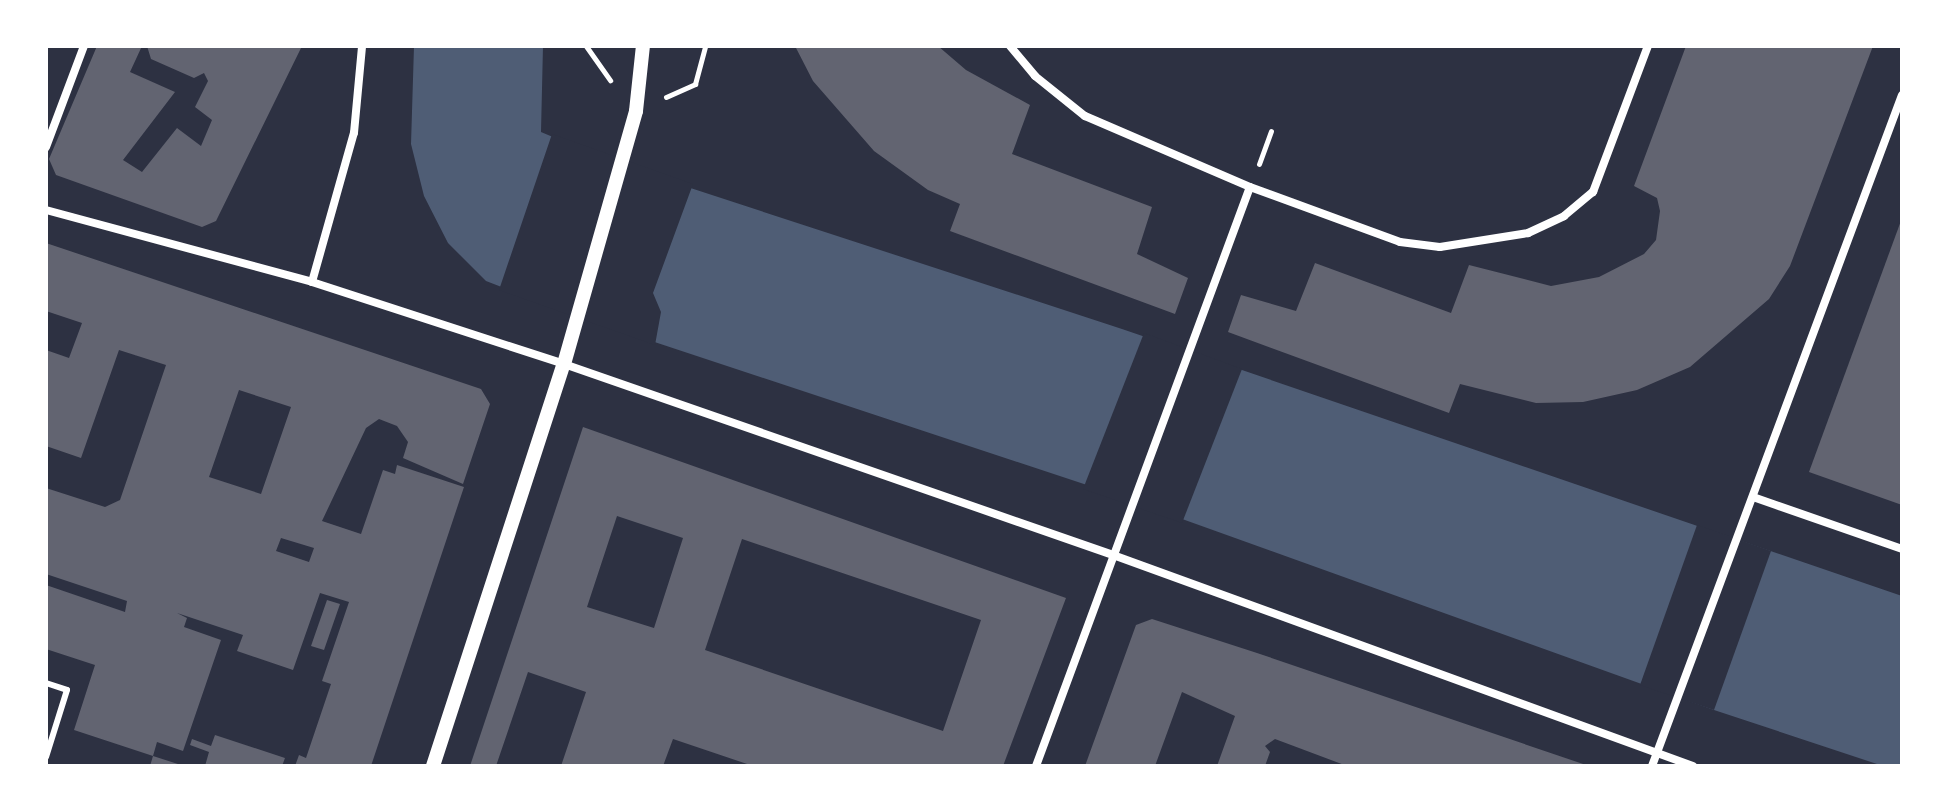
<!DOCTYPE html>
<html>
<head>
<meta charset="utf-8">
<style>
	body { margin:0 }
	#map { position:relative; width:1948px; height:812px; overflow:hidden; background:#2d3142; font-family:"Source Serif 4",serif }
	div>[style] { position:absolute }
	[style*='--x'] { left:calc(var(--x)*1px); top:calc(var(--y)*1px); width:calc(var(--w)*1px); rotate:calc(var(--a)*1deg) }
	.water>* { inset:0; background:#4f5d75 }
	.pier>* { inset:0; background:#2d3142 }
	.building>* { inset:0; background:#626471 }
	.path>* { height:5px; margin:-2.5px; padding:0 2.5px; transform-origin:2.5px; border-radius:2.5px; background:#fff }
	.service>* { height:6px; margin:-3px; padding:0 3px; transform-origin:3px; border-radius:3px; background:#fff }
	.minor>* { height:8px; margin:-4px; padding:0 4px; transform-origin:4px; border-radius:4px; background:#fff }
	.tertiary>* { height:14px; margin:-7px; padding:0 7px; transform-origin:7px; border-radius:7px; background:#fff }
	span { translate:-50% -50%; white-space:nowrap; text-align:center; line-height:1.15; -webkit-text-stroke:8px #fff; paint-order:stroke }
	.frame { position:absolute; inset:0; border:48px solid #fff; pointer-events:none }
</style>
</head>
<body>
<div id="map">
	<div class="water">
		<div style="clip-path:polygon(414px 46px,543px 46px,541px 132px,617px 164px,1122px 329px,1902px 596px,1902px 766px,1883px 766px,1714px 710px,1093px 487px,579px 317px,486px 281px,448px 243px,424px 196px,411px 144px)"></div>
	</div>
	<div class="pier">
		<div style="clip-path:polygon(552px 134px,693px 184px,653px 293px,661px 312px,655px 345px,499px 290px)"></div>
		<div style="clip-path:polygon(1144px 333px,1242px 369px,1182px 523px,1083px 489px)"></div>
		<div style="clip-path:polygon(1697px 525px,1771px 551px,1714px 710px,1640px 685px)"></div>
	</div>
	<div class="building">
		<div style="clip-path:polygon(97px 46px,142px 46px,130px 72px,175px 92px,123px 160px,142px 172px,177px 128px,201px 146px,212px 120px,195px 107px,208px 81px,204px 73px,194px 78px,151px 59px,147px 46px,302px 46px,216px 221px,202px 227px,56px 175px,49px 159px)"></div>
		<div style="clip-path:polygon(795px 46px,938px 46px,966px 70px,1030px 105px,1012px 154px,1152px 207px,1137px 254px,1188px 278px,1175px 314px,950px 231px,960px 204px,928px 190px,874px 151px,813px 81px)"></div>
		<div style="clip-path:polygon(1686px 46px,1873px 46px,1790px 266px,1769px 299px,1690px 367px,1637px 390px,1583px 402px,1536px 403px,1460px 384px,1449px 413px,1228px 332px,1241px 295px,1296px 311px,1315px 263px,1451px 313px,1469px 265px,1551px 286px,1599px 277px,1644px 254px,1656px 240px,1660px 211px,1657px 198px,1634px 186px)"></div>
		<div style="clip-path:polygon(1902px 218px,1902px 505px,1809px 472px)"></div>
		<div style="clip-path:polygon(evenodd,46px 243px,481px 389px,490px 404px,463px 484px,403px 458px,408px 442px,397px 426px,379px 419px,366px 428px,322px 521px,361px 534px,383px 470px,395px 474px,397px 465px,464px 487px,371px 766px,295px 766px,299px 755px,306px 758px,331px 684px,322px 681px,349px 602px,320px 593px,293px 670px,237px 651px,243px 635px,177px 613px,187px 618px,184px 627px,221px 640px,183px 751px,157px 742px,153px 756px,74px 730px,95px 665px,46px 649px,46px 585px,125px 612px,127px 601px,46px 574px,46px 488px,105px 507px,120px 500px,166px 365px,119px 350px,81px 458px,46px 446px,46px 350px,69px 358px,82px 323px,46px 311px,46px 243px,239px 390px,291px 407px,261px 494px,209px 477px,239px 390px,46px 243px,281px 538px,314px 548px,309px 562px,276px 551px,281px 538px)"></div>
		<div style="clip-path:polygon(evenodd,583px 427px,1066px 598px,1003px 766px,753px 766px,673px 739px,663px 766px,561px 766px,586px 692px,528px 672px,496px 766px,470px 766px,583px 427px,617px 516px,683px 538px,654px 628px,587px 607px,617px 516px,583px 427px,742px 539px,981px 620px,943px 731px,705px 650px,742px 539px)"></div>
		<div style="clip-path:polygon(327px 600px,340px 604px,324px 650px,311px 646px)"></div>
		<div style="clip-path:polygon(1152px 619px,1257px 653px,1589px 766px,1347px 766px,1275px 739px,1265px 746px,1270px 752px,1265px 766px,1217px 766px,1235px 716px,1182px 692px,1155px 766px,1085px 766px,1136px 625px)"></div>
		<div style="clip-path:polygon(215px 735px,285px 758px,282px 766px,205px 766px,209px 752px,190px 745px,192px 739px,211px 746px)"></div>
		<div style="clip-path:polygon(153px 756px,181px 765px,181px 766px,150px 766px)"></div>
	</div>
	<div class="path">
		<div style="--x:586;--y:46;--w:42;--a:54.8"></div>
		<div style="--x:666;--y:97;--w:32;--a:-24"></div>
		<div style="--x:695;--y:84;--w:39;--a:-75"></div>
		<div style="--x:1259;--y:164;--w:35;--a:-70"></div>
	</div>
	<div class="service">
		<div style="--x:46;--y:683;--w:22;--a:18"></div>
		<div style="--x:67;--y:690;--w:70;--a:107.4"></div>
	</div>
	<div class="minor">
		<div style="--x:1010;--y:46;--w:39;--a:50"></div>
		<div style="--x:1035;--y:76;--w:64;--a:38.7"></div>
		<div style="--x:1085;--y:116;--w:180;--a:23.3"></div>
		<div style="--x:1250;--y:187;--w:160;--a:20.1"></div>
		<div style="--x:1400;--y:242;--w:40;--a:7.1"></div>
		<div style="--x:1440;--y:247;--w:89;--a:-9"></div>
		<div style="--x:1528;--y:233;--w:40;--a:-25"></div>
		<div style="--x:1564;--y:216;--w:38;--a:-40"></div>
		<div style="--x:1593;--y:192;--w:156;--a:-69.4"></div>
		<div style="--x:46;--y:147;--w:108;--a:-69.4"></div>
		<div style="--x:46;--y:210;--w:276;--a:15.1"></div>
		<div style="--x:312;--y:282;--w:265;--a:18"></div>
		<div style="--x:564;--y:364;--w:581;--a:19.18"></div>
		<div style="--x:1113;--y:555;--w:617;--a:19.99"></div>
		<div style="--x:312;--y:282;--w:155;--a:-74.3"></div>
		<div style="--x:354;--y:133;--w:87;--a:-84.7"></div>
		<div style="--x:1753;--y:497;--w:158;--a:19.2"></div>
		<div style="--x:1036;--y:766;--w:617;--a:-69.72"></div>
		<div style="--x:1652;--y:766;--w:716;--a:-69.57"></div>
	</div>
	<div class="tertiary">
		<div style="--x:433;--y:766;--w:423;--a:-72"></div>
		<div style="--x:564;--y:364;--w:263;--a:-74.1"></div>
		<div style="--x:636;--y:111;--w:65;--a:-83.9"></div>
	</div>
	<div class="frame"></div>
</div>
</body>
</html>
